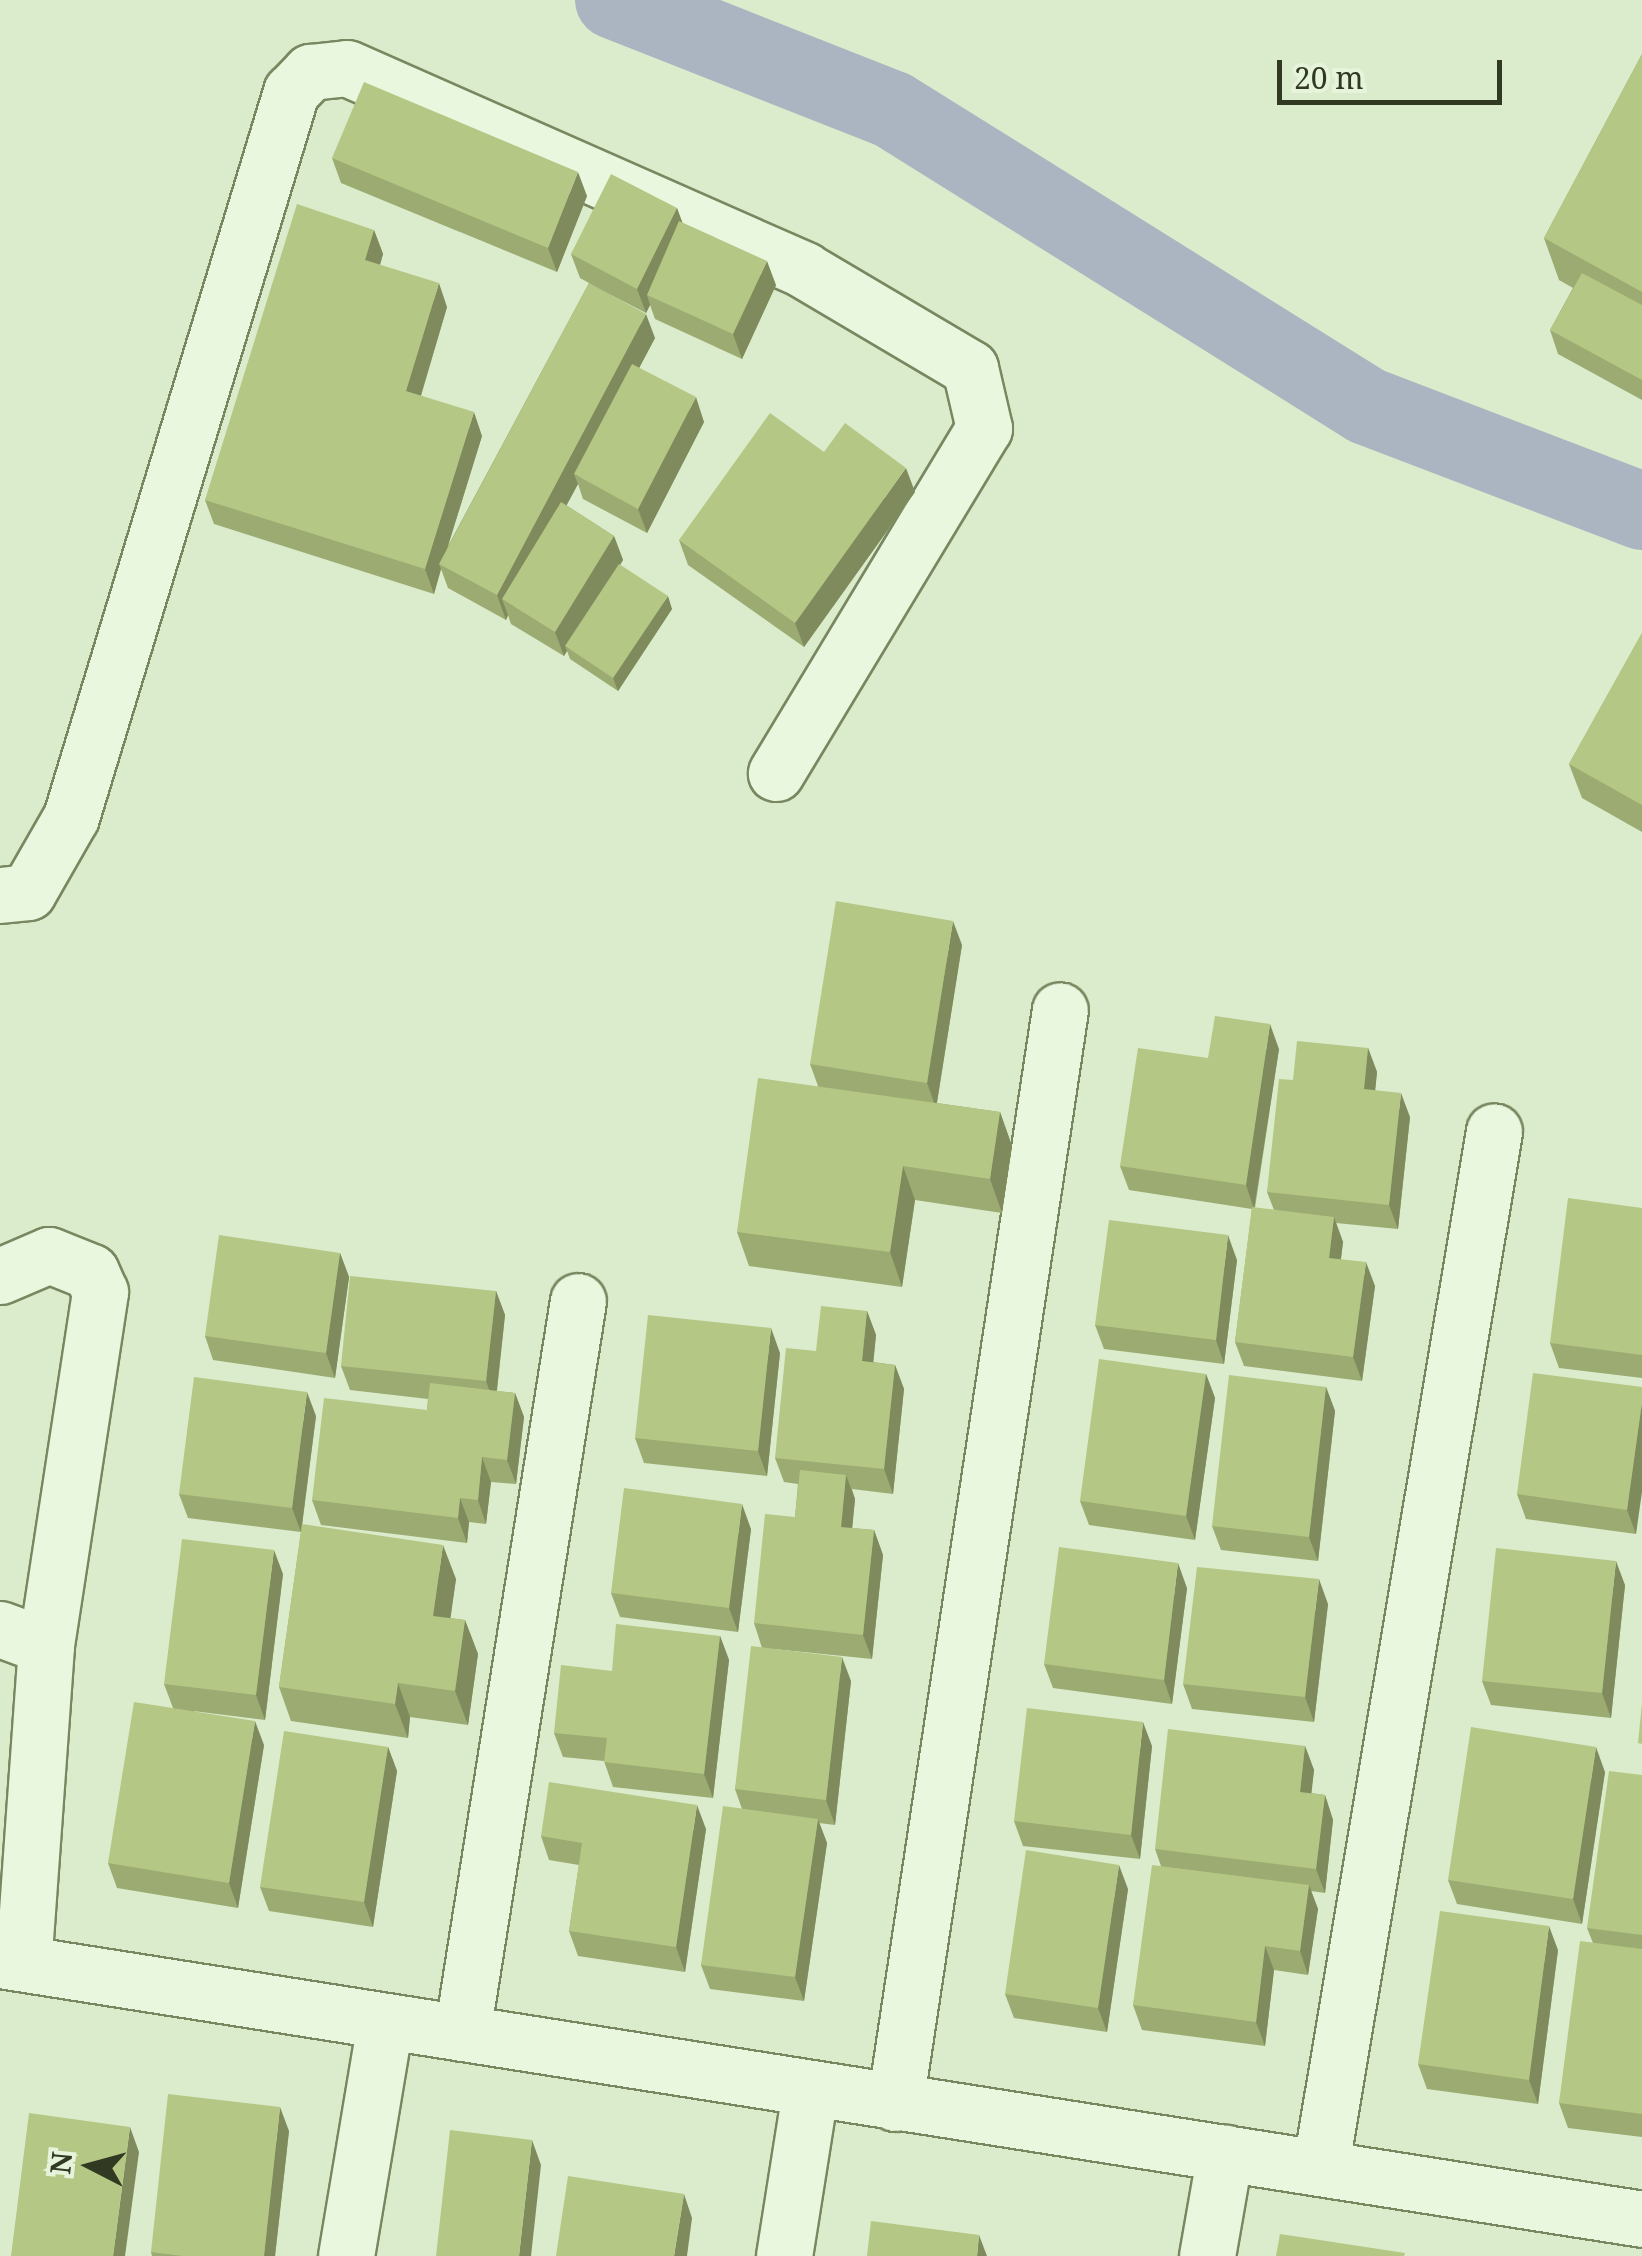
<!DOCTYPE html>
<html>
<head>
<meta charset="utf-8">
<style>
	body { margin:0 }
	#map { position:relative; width:1642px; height:2256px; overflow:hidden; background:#daeccb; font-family:"Noto Serif",serif }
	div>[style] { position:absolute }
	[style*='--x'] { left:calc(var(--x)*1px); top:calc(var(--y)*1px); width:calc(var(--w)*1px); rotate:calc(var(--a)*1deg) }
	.canal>* { height:78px; margin:-39px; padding:0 39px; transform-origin:39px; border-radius:39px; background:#abb5c1 }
	.roads { filter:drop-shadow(2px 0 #798760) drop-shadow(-2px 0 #798760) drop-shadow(0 2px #798760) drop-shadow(0 -2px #798760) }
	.street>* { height:55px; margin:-27.5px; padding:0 27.5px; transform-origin:27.5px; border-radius:27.5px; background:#e9f7de }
	.wall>* { inset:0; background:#9cab72 }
	.shaded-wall>* { inset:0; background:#7f8b5c }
	.building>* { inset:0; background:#b5c784 }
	span { translate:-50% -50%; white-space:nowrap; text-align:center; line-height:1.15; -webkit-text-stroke:8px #e5f4da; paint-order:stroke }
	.north { position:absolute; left:40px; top:2116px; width:100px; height:100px; -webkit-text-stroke:8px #e5f4da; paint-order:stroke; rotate:276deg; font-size:28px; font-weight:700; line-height:40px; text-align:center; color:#323922 }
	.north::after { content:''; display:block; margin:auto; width:35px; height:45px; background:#323922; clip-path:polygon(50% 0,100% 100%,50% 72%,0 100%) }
	.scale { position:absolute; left:1277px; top:60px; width:225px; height:45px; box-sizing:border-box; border:5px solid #323922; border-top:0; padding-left:12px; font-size:30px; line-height:35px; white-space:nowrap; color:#323922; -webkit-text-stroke:8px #e5f4da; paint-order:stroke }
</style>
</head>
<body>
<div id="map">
	<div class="canal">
		<div style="--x:614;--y:0;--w:300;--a:21.5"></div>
		<div style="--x:893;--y:110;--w:559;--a:31.98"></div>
		<div style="--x:1367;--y:406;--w:294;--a:20.9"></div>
	</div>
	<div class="roads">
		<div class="street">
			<div style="--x:0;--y:895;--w:28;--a:-6"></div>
			<div style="--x:28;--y:892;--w:86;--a:-60.2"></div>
			<div style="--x:71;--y:817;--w:758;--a:-73.12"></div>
			<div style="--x:291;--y:92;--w:28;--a:-46"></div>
			<div style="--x:310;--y:72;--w:37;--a:-6"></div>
			<div style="--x:347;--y:68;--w:500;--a:23.8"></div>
			<div style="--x:804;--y:270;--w:193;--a:30.6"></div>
			<div style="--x:970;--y:368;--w:62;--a:76.9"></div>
			<div style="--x:984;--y:428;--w:403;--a:121.1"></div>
			<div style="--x:0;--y:1276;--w:53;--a:-23.2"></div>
			<div style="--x:49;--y:1255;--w:45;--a:22"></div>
			<div style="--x:91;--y:1272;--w:22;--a:66"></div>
			<div style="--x:100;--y:1292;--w:358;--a:98.7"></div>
			<div style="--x:46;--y:1646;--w:318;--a:94.1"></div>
			<div style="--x:0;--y:1629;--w:49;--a:20.3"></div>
			<div style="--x:0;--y:1960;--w:1662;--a:8.96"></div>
			<div style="--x:462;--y:2033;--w:741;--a:-81"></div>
			<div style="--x:895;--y:2103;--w:1105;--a:-81.42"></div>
			<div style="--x:1321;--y:2164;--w:1047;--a:-80.49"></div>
			<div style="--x:346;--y:2256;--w:236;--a:-80.5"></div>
			<div style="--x:784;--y:2256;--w:166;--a:-81"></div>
			<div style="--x:1207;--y:2256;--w:105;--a:-80.1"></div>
		</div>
	</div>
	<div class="wall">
		<div style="clip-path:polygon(1642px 54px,1642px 400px,1558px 354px,1550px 330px,1573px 288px,1559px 280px,1544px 238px)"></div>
		<div style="clip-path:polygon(332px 158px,587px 196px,557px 272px,341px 183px)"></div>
		<div style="clip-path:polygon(677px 208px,682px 223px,776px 285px,742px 359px,655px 319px,650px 305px,646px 313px,609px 294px,655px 338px,639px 368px,704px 422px,647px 533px,583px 499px,578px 484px,566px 505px,614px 536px,623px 560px,620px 565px,672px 609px,618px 691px,570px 659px,567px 651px,564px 656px,511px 624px,508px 615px,506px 620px,448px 588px,441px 569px,434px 594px,214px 524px,205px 500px,374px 230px,383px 254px,380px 265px,447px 307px,421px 396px,482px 436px,448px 546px,589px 283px,580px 278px,571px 254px)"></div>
		<div style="clip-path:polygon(915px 492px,804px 647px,688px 565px,679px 540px)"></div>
		<div style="clip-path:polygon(1642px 633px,1642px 832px,1582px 798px,1569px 764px)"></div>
		<div style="clip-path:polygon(962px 945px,937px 1103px,1000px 1112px,1012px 1146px,1002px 1213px,915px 1200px,902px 1287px,749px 1266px,737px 1232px,818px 1086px,810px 1064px)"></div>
		<div style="clip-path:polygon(1368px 1048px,1377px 1072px,1375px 1090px,1410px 1117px,1398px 1229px,1336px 1223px,1343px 1242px,1341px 1259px,1375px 1286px,1362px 1381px,1244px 1366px,1235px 1342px,1252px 1209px,1129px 1190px,1120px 1166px,1208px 1058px,1279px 1049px,1255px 1208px,1274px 1210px,1267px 1192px,1293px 1080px)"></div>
		<div style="clip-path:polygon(1642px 1208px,1642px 1378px,1559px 1368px,1550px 1343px)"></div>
		<div style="clip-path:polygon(340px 1253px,349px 1277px,335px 1378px,213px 1360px,205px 1336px)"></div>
		<div style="clip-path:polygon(1237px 1260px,1224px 1364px,1104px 1349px,1095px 1325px)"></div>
		<div style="clip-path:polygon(496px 1291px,505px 1315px,497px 1391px,515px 1393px,524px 1417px,516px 1484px,491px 1482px,486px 1524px,469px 1522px,467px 1543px,321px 1525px,312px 1500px,427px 1410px,428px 1399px,350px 1390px,341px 1366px)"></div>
		<div style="clip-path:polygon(867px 1311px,876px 1335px,873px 1362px,895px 1365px,904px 1389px,893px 1494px,852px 1489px,855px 1499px,852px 1528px,874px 1530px,883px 1555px,872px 1659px,774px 1649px,851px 1681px,835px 1825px,819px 1823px,827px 1843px,804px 2001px,710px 1989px,701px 1965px,742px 1809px,735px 1789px,762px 1648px,754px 1623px,795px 1517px,798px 1484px,784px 1482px,775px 1458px,816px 1351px)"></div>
		<div style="clip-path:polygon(780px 1353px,767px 1476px,644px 1463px,635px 1438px)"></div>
		<div style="clip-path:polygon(1206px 1374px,1215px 1398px,1195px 1540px,1089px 1525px,1080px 1501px)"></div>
		<div style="clip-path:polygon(1326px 1387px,1335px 1411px,1318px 1561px,1221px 1550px,1212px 1526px)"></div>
		<div style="clip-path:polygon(1642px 1387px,1636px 1534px,1526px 1519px,1517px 1494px)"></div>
		<div style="clip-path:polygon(316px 1416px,302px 1526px,456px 1579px,450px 1618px,465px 1620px,478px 1654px,468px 1725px,410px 1717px,408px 1738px,291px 1721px,279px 1687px,301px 1532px,188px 1518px,179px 1494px)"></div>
		<div style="clip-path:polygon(751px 1529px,738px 1632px,620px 1617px,611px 1593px)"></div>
		<div style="clip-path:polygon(283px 1574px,265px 1720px,193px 1711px,264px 1745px,238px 1908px,117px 1888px,108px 1863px,173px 1708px,164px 1684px)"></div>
		<div style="clip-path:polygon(1625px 1585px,1611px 1718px,1491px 1705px,1482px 1681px)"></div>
		<div style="clip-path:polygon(1187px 1588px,1172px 1704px,1053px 1688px,1044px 1664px)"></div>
		<div style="clip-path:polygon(1328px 1604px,1314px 1722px,1192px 1709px,1183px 1684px)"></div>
		<div style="clip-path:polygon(720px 1636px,729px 1660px,713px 1798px,613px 1787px,604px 1761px,563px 1757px,554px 1733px,612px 1671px)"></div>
		<div style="clip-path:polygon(1152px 1746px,1140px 1859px,1023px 1846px,1014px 1821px)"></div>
		<div style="clip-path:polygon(1305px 1746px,1314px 1770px,1311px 1793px,1325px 1795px,1333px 1820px,1325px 1893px,1311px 1891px,1318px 1909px,1308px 1975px,1274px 1970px,1265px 2046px,1142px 2030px,1133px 2005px,1161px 1866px,1155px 1849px)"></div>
		<div style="clip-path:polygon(388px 1747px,397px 1771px,373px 1927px,269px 1911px,260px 1887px)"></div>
		<div style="clip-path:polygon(1605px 1772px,1582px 1924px,1457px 1904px,1448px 1880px)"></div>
		<div style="clip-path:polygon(1642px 1775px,1642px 2137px,1568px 2128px,1559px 2103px,1593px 1943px,1587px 1928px)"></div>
		<div style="clip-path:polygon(706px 1829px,685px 1972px,578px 1956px,569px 1931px,579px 1865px,549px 1860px,541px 1836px)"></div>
		<div style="clip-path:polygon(1128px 1889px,1107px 2032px,1014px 2018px,1005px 1994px)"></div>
		<div style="clip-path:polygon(1558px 1950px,1538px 2104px,1427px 2089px,1418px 2064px)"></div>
		<div style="clip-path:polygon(289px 2131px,275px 2256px,152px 2256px,151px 2252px)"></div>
	</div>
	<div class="shaded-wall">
		<div style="clip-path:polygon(578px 172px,587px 196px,557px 272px,548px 248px)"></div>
		<div style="clip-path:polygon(677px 208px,686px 232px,647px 295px,650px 305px,646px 313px,637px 289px)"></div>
		<div style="clip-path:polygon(374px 230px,383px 254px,374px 285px,365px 260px)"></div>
		<div style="clip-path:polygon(767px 261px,776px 285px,742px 359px,733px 334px)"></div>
		<div style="clip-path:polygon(439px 283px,447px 307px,415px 415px,406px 391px)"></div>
		<div style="clip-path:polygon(646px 314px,655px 338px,581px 478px,574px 474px,578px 484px,513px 606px,502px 599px,508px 615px,506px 620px,497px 595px)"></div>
		<div style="clip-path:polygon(696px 397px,704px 422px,647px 533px,638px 509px)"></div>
		<div style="clip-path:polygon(474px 412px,482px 436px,442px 565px,439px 564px,441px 569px,434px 594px,425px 569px)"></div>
		<div style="clip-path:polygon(906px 468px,915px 492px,804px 647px,795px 623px)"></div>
		<div style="clip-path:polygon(614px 536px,623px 560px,569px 649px,565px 646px,567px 651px,564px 656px,555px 632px)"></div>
		<div style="clip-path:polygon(668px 596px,672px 609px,618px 691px,613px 678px)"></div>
		<div style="clip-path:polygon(953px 921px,962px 945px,936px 1108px,927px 1083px)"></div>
		<div style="clip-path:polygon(1270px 1024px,1279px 1049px,1254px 1209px,1246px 1185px)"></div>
		<div style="clip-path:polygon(1368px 1048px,1377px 1072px,1373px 1113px,1364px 1089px)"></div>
		<div style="clip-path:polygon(1401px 1093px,1410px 1117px,1398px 1229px,1389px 1205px)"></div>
		<div style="clip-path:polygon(1000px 1112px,1012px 1146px,1002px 1213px,990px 1179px)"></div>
		<div style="clip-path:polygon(903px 1166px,915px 1200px,902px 1287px,890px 1252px)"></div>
		<div style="clip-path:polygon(1334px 1217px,1343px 1242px,1338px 1282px,1329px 1258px)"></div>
		<div style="clip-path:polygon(1228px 1235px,1237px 1260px,1224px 1364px,1216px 1340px)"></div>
		<div style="clip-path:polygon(340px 1253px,349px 1277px,335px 1378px,326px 1353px)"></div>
		<div style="clip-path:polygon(1366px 1262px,1375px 1286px,1362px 1381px,1353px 1357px)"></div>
		<div style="clip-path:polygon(496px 1291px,505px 1315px,495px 1406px,486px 1381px)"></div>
		<div style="clip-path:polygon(867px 1311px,876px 1335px,871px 1386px,862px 1361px)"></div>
		<div style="clip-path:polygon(771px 1328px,780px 1353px,767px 1476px,758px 1451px)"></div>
		<div style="clip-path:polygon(895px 1365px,904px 1389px,893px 1494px,884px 1469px)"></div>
		<div style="clip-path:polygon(1206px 1374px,1215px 1398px,1195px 1540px,1186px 1516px)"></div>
		<div style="clip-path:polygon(1326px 1387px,1335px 1411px,1318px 1561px,1309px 1537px)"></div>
		<div style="clip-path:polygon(307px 1392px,316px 1416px,301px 1532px,292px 1508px)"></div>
		<div style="clip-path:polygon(515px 1393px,524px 1417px,516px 1484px,507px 1460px)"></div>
		<div style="clip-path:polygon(1642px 1402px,1642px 1492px,1636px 1534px,1627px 1510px)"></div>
		<div style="clip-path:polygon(482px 1457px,491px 1482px,486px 1524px,478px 1500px)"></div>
		<div style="clip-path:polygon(846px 1475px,855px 1499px,850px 1551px,841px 1527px)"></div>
		<div style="clip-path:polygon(460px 1498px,469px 1522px,467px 1543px,458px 1518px)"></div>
		<div style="clip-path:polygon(742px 1504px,751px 1529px,738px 1632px,729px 1608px)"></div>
		<div style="clip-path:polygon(874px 1530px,883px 1555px,872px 1659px,863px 1635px)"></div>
		<div style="clip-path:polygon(443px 1545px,456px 1579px,446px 1650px,433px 1616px)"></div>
		<div style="clip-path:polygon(274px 1550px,283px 1574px,265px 1720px,256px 1695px)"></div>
		<div style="clip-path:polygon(1616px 1561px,1625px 1585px,1611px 1718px,1602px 1693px)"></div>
		<div style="clip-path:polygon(1178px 1563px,1187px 1588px,1172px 1704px,1164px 1680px)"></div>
		<div style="clip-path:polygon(1319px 1579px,1328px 1604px,1314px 1722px,1305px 1697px)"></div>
		<div style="clip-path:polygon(465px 1620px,478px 1654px,468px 1725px,455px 1691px)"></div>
		<div style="clip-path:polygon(720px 1636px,729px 1660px,713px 1798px,704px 1774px)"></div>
		<div style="clip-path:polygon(842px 1657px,851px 1681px,835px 1825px,826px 1800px)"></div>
		<div style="clip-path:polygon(398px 1683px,410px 1717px,408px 1738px,395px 1704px)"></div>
		<div style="clip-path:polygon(255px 1721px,264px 1745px,238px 1908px,229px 1883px)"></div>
		<div style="clip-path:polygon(1143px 1722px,1152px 1746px,1140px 1859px,1131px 1835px)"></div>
		<div style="clip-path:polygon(1305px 1746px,1314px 1770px,1309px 1816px,1300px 1792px)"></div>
		<div style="clip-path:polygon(388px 1747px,397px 1771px,373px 1927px,364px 1902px)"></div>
		<div style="clip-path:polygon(1596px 1747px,1605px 1772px,1582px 1924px,1573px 1899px)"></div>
		<div style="clip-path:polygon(1325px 1795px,1333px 1820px,1325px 1893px,1316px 1869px)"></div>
		<div style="clip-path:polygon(697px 1805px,706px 1829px,685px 1972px,676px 1947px)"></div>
		<div style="clip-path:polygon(818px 1819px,827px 1843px,804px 2001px,795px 1977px)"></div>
		<div style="clip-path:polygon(1119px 1865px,1128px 1889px,1107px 2032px,1098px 2008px)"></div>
		<div style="clip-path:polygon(1309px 1885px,1318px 1909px,1308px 1975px,1300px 1951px)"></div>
		<div style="clip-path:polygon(1549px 1926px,1558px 1950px,1538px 2104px,1529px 2080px)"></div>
		<div style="clip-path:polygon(1265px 1946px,1274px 1970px,1265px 2046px,1256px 2022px)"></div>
		<div style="clip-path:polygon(280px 2107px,289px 2131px,275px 2256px,264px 2256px)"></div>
		<div style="clip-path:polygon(130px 2127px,139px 2152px,125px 2256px,113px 2256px)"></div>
		<div style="clip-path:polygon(532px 2140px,541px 2165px,531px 2256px,519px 2256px)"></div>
		<div style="clip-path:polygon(684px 2194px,692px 2218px,687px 2256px,674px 2256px)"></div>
		<div style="clip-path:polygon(979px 2235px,987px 2256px,977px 2256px)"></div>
	</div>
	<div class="building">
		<div style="clip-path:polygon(1642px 54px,1642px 292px,1544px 238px)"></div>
		<div style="clip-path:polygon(364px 82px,578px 172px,548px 248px,332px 158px)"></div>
		<div style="clip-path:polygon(611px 174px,677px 208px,637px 289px,571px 254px)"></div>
		<div style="clip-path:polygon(297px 204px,374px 230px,365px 260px,439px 283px,406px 391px,474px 412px,425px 569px,205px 500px)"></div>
		<div style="clip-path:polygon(679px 221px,767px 261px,733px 334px,647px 295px)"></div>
		<div style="clip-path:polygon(1582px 273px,1642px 305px,1642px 380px,1550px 330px)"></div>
		<div style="clip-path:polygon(589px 283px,646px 314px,497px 595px,439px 564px)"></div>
		<div style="clip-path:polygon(632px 364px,696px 397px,638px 509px,574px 474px)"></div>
		<div style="clip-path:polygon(770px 413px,824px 452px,845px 423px,906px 468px,795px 623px,679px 540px)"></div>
		<div style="clip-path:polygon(561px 502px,614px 536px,555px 632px,502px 599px)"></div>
		<div style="clip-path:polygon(619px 564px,668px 596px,613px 678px,565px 646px)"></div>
		<div style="clip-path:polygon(1642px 633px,1642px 805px,1569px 764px)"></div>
		<div style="clip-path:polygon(836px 901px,953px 921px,927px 1083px,810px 1064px)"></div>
		<div style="clip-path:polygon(1215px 1016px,1270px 1024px,1246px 1185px,1120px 1166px,1138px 1048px,1208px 1058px)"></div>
		<div style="clip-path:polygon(1297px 1041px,1368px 1048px,1364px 1089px,1401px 1093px,1389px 1205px,1267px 1192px,1279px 1079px,1293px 1080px)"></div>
		<div style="clip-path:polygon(758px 1078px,1000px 1112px,990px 1179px,903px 1166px,890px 1252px,737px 1232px)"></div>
		<div style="clip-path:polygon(1568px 1198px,1642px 1208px,1642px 1355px,1550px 1343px)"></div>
		<div style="clip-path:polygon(1252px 1207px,1334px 1217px,1329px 1258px,1366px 1262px,1353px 1357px,1235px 1342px)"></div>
		<div style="clip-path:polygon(1109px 1220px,1228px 1235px,1216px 1340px,1095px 1325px)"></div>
		<div style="clip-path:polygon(219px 1235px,340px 1253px,326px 1353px,205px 1336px)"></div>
		<div style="clip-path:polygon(350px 1276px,496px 1291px,486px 1381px,341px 1366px)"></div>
		<div style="clip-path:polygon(821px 1306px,867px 1311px,862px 1361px,895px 1365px,884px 1469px,775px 1458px,786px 1348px,816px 1351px)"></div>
		<div style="clip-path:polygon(648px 1315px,771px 1328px,758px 1451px,635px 1438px)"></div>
		<div style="clip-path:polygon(1099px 1359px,1206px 1374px,1186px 1516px,1080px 1501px)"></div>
		<div style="clip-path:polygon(1533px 1373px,1642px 1387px,1642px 1402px,1627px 1510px,1517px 1494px)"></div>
		<div style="clip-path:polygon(1229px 1375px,1326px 1387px,1309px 1537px,1212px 1526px)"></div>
		<div style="clip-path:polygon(194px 1377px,307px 1392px,292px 1508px,179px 1494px)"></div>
		<div style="clip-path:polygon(430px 1383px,515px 1393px,507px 1460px,482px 1457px,478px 1500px,460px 1498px,458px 1518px,312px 1500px,324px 1398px,427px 1410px)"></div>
		<div style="clip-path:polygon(800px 1470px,846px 1475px,841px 1527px,874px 1530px,863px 1635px,754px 1623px,765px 1514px,795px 1517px)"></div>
		<div style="clip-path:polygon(624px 1488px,742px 1504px,729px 1608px,611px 1593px)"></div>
		<div style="clip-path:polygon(302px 1524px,443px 1545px,433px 1616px,465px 1620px,455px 1691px,398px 1683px,395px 1704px,279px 1687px)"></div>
		<div style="clip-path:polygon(182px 1539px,274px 1550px,256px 1695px,164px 1684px)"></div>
		<div style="clip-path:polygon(1059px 1547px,1178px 1563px,1164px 1680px,1044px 1664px)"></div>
		<div style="clip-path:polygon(1496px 1548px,1616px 1561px,1602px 1693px,1482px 1681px)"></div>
		<div style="clip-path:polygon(1197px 1567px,1319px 1579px,1305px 1697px,1183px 1684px)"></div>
		<div style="clip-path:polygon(616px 1624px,720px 1636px,704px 1774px,604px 1762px,607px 1738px,554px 1733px,561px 1665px,612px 1671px)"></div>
		<div style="clip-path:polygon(751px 1646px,842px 1657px,826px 1800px,735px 1789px)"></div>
		<div style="clip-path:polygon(134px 1702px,255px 1721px,229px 1883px,108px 1863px)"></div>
		<div style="clip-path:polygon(1642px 1703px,1642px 1744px,1638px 1743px)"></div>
		<div style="clip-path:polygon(1027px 1708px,1143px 1722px,1131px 1835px,1014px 1821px)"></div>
		<div style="clip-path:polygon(1471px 1727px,1596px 1747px,1573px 1899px,1448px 1880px)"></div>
		<div style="clip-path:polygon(1168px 1729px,1305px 1746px,1300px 1792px,1325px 1795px,1316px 1869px,1155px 1849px)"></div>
		<div style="clip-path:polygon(284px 1731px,388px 1747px,364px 1902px,260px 1887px)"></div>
		<div style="clip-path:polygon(1609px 1771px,1642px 1775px,1642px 1935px,1587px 1928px)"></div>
		<div style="clip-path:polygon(549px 1782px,697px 1805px,676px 1947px,569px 1931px,582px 1843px,541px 1836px)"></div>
		<div style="clip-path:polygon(723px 1806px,818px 1819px,795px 1977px,701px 1965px)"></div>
		<div style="clip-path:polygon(1026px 1850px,1119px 1865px,1098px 2008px,1005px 1994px)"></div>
		<div style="clip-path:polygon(1152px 1865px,1309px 1885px,1300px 1951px,1265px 1946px,1256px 2022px,1133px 2005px)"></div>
		<div style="clip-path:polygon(1440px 1911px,1549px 1926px,1529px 2080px,1418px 2064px)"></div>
		<div style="clip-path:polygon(1580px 1941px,1642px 1949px,1642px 2114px,1559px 2103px)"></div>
		<div style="clip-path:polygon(168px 2094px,280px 2107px,264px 2256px,182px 2256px,151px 2252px)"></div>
		<div style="clip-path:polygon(29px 2113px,130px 2127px,113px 2256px,11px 2256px)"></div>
		<div style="clip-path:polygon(450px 2130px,532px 2140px,519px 2256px,436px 2256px)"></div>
		<div style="clip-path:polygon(568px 2176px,684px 2194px,674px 2256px,556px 2256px)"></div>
		<div style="clip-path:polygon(871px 2221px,979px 2235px,977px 2256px,867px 2256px)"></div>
		<div style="clip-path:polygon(1280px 2234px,1405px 2253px,1404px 2256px,1276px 2256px)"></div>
	</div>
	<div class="north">N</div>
	<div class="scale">20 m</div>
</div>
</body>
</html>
